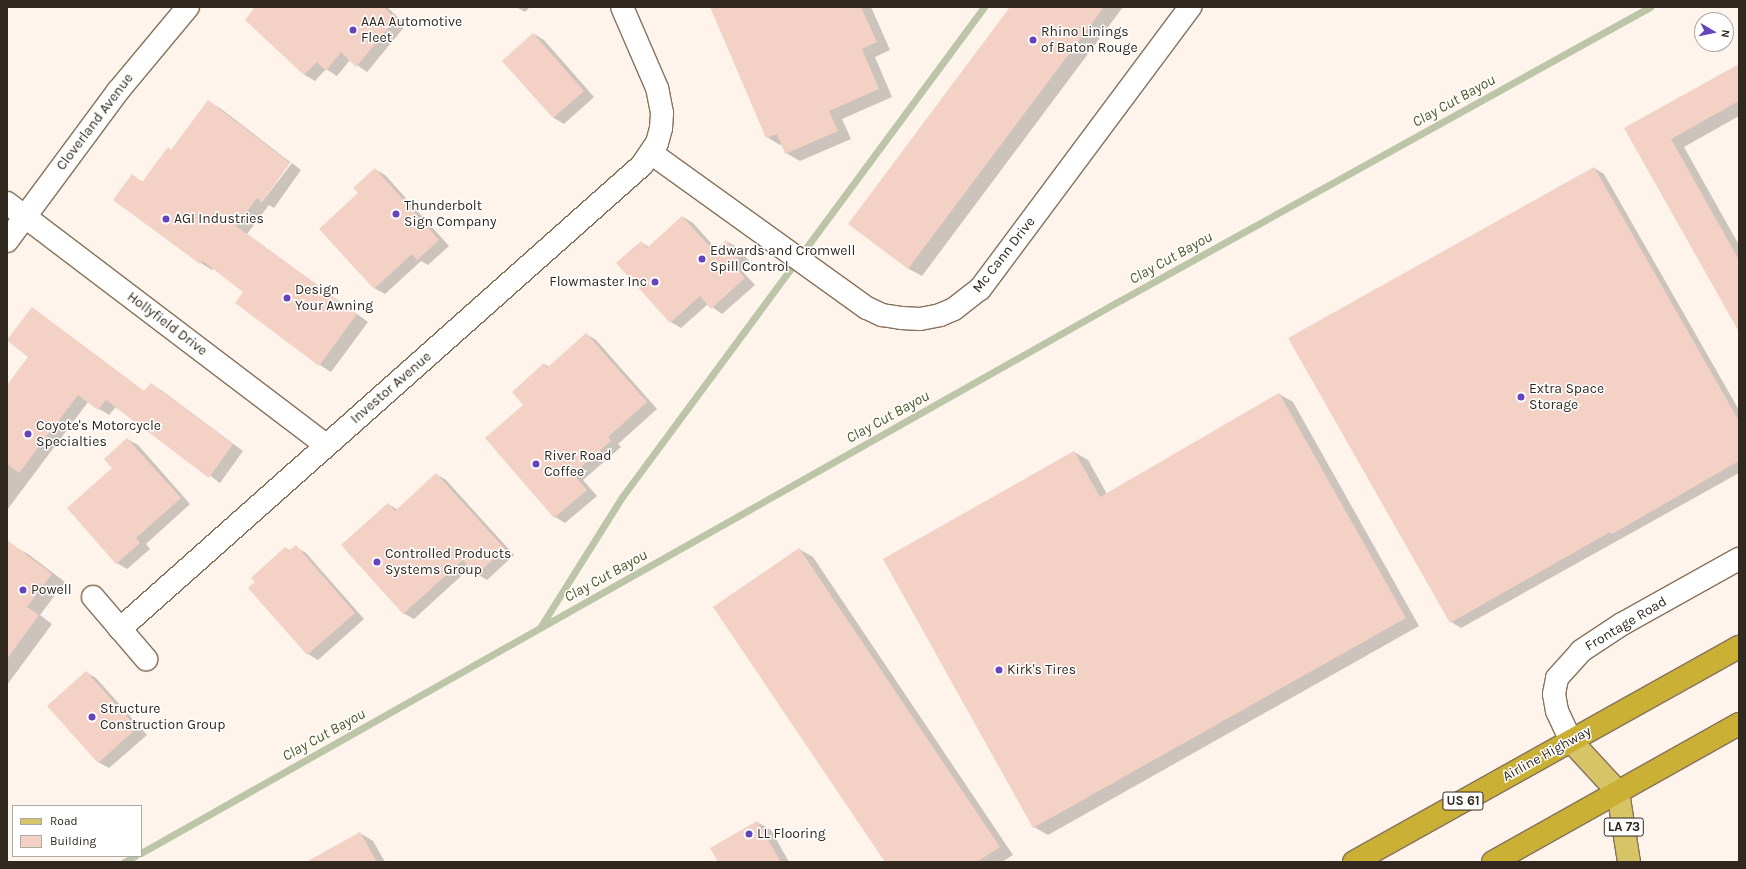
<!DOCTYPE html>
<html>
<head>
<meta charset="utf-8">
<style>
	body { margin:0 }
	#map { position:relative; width:1746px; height:869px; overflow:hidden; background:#fef4eb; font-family:Karla,sans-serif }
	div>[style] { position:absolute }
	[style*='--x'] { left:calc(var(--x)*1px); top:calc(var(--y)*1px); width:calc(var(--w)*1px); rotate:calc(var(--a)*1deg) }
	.shadow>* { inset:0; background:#0003 }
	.stream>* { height:7px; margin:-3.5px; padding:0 3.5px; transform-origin:3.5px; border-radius:3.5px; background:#bcc5a7 }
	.building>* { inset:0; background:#f4d1c5 }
	.roads { filter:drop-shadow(1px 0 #87725c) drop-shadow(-1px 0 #87725c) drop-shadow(0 1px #87725c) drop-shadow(0 -1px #87725c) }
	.minor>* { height:22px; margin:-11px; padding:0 11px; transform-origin:11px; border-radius:11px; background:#fff }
	.primary>* { height:22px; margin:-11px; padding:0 11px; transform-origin:11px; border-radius:11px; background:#d7c467 }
	.trunk>* { height:22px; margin:-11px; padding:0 11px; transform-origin:11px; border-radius:11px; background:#cab034 }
	.dots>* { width:11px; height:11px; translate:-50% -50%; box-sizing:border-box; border:2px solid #fff; border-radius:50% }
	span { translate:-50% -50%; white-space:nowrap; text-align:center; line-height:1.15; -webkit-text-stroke:3px #fff; paint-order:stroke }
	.shield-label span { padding:1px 3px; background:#fff; border:1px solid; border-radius:3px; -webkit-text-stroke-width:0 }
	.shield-label { font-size:13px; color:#31281f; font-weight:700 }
	.poi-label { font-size:14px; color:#31281f }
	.left { translate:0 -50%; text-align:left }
	.right { translate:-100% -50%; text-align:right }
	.street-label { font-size:14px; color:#31281f }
	.water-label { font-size:15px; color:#4c5827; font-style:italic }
	.frame { position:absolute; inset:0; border:8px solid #31281f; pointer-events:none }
	.legend { position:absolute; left:12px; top:805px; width:130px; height:52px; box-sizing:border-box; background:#fff; border:1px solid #ada9a5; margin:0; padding:5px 7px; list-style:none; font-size:12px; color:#31281f }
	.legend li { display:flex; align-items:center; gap:8px; height:20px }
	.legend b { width:20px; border:1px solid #ada9a5 }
	.north { position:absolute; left:1694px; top:12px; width:40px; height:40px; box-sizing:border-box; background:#fff; border:1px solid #ada9a5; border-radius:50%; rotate:99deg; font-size:11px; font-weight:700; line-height:16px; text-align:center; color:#31281f }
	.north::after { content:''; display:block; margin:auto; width:14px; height:18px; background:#6443bc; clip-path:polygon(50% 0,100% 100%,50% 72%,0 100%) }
</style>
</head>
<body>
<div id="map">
	<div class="shadow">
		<div style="clip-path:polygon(256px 7px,387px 7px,406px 25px,367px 72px,350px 60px,337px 76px,326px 69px,315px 81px,305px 75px,246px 20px)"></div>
		<div style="clip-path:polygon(516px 7px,530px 7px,525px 12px)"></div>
		<div style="clip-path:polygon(711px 7px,871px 7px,890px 50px,875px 57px,892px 97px,842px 119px,851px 139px,800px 161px,786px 153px,782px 144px,780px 145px,767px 137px)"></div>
		<div style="clip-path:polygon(1011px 7px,1123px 7px,922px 276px,909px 269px,849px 224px)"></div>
		<div style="clip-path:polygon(534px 34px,544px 40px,594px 97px,564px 124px,554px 118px,504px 61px)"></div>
		<div style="clip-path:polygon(1739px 65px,1739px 116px,1684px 147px,1739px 245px,1739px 330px,1625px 128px)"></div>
		<div style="clip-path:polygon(208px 102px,220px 108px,290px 162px,260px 202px,262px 202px,292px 163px,301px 170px,274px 208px,269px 205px,247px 234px,368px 322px,331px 372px,320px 365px,245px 292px,214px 268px,212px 270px,201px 263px,114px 200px,132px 176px,143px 182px,172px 151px)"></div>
		<div style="clip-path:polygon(1594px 168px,1604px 174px,1739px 410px,1739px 473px,1461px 628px,1451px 622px)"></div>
		<div style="clip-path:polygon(375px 169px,385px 175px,449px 246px,428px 265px,421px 261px,385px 294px,374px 288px,359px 193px)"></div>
		<div style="clip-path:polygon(683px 217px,693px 223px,717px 250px,726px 241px,737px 247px,750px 262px,741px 270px,755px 285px,722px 314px,708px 304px,681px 328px,671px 322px,641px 242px,649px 247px)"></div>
		<div style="clip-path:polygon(32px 308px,145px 392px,151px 384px,161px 390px,243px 451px,220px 483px,116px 407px,109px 415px,88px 402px,7px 510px,7px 386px,29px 357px,8px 341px)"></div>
		<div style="clip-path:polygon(586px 334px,596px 340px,657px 409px,618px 444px,621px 447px,583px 480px,597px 496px,565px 523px,555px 517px,487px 439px,525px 405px,544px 364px,549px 367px)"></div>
		<div style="clip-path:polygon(1279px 394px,1293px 402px,1419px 626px,1048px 835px,1034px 827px,1074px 452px,1088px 460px,1107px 494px)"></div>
		<div style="clip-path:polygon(127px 439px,138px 445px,190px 504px,146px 544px,150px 549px,127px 569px,117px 563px,113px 468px)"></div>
		<div style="clip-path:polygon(436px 474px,446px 480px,514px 555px,487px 580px,477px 574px,471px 567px,414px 619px,403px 613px,388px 504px,398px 510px)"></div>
		<div style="clip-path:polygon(14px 547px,28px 554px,65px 582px,40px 615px,52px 624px,7px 685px,7px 556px)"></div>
		<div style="clip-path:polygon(296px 547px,306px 553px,364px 619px,318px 660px,308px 654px,256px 582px,286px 548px,291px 551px)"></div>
		<div style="clip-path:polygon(799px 549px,813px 557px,1013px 855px,1002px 862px,886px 862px)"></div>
		<div style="clip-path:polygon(86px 672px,96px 678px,147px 735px,109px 768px,98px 762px)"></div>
		<div style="clip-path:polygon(757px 822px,771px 830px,789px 862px,719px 862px)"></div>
		<div style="clip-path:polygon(360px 833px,373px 841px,385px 862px,308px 862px)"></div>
	</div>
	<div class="stream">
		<div style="--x:541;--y:626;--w:152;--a:-57.9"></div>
		<div style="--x:622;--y:497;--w:609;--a:-53.54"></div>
		<div style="--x:141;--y:853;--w:1125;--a:-29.44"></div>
		<div style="--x:1121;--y:300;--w:605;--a:-28.98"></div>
		<div style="--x:124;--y:862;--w:13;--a:-29"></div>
	</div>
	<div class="building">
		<div style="clip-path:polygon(255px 7px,384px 7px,396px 19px,356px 67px,341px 52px,326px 71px,317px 62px,304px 75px,245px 20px)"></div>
		<div style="clip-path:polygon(710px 7px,861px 7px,877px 42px,862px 49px,879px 89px,829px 111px,838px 131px,785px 154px,777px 134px,766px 138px)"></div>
		<div style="clip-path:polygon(1010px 7px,1104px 7px,908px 269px,848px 224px)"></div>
		<div style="clip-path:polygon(533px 33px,584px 91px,553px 118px,502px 61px)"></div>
		<div style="clip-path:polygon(1739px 64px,1739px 101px,1671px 139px,1739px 260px,1739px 332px,1624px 128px)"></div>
		<div style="clip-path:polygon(208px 100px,290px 163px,262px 202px,257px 198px,236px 226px,357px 314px,319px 366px,235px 303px,243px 292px,203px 261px,200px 264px,113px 200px,132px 174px,142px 182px,168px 147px,171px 150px)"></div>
		<div style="clip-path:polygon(1594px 167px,1739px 421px,1739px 461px,1612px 534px,1610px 532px,1450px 623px,1288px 338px)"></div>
		<div style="clip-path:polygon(375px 168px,439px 240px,417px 260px,412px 254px,374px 289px,319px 229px,358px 193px,353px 188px)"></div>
		<div style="clip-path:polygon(682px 216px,714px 251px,726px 240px,740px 256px,732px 263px,745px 278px,711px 309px,700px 296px,670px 323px,616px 263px,641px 241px,647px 248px)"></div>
		<div style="clip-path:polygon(32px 307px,144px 391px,151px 383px,233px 444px,209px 478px,106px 400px,98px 410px,78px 395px,19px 473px,7px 464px,7px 385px,28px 357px,7px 340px)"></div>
		<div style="clip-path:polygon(586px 333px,647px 402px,608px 437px,611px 441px,573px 474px,587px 490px,554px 518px,485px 438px,523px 405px,512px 392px,544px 363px,547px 368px)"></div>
		<div style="clip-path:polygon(1279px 393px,1406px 618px,1033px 828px,883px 559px,1074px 451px,1100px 497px)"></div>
		<div style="clip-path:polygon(127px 438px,181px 498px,136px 538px,140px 543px,116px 564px,67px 508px,112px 468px,104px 459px)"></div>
		<div style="clip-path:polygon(436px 473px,505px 549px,476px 575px,463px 560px,403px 614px,341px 545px,388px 503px,395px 511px)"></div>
		<div style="clip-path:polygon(7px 540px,52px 574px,27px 607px,39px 615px,7px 659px)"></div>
		<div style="clip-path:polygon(296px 545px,355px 613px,307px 655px,248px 588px,255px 582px,251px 578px,285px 547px,289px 551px)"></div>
		<div style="clip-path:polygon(799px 548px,1000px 847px,977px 862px,885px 862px,713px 607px)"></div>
		<div style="clip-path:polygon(86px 671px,137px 728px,98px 763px,47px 706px)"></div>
		<div style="clip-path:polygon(757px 821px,781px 862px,718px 862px,710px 848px)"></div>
		<div style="clip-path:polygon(360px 832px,377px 862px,306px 862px)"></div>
	</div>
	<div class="roads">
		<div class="minor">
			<div style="--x:651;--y:153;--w:266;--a:35.7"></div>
			<div style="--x:867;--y:308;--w:17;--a:25"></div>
			<div style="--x:882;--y:315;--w:19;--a:9"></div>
			<div style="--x:901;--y:318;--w:19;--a:3"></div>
			<div style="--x:920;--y:319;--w:20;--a:-11"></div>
			<div style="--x:940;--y:315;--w:15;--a:-23"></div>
			<div style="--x:954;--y:309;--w:33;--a:-38"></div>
			<div style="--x:980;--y:289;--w:352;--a:-53.3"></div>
			<div style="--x:7;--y:203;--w:400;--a:37.2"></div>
			<div style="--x:7;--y:241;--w:187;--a:-53.5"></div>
			<div style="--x:118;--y:91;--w:109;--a:-50.2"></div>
			<div style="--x:93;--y:597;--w:82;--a:49.5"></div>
			<div style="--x:120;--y:629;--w:698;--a:-41.63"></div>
			<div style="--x:642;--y:165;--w:27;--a:-56"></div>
			<div style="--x:657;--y:143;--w:16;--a:-75"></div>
			<div style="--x:661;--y:128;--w:15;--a:-86"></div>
			<div style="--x:662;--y:113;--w:25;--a:-101"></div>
			<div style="--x:657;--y:88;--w:88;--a:-113.4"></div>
			<div style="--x:1571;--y:741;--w:33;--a:-115"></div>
			<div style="--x:1557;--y:711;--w:17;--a:-100"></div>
			<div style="--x:1554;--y:694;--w:16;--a:-79"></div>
			<div style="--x:1557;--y:678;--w:36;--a:-48"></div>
			<div style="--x:1581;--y:651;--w:49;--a:-33.4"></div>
			<div style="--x:1622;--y:624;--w:134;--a:-29.1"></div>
		</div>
		<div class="primary">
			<div style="--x:1571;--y:741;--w:69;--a:47.3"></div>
			<div style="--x:1618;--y:792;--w:71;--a:81.1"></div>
		</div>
		<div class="trunk">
			<div style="--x:1354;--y:862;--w:441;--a:-29.2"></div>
			<div style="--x:1493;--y:862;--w:282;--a:-29.3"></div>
		</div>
	</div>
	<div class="dots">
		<div style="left:353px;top:30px;background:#6443bc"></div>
		<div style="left:1033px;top:40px;background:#6443bc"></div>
		<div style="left:396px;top:214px;background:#6443bc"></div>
		<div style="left:166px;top:219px;background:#6443bc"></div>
		<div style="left:702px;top:259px;background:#6443bc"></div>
		<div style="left:655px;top:282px;background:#6443bc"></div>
		<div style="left:287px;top:298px;background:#6443bc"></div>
		<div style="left:1521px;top:397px;background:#6443bc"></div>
		<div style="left:28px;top:434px;background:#6443bc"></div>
		<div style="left:536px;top:464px;background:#6443bc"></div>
		<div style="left:377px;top:562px;background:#6443bc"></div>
		<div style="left:23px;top:590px;background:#6443bc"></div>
		<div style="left:999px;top:670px;background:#6443bc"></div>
		<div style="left:92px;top:717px;background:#6443bc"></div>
		<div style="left:749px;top:834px;background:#6443bc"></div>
	</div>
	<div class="shield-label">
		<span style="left:1463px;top:801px">US 61</span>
		<span style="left:1624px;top:827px">LA 73</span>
	</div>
	<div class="poi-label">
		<span class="left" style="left:361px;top:30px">AAA Automotive<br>Fleet</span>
		<span class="left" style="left:1041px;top:40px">Rhino Linings<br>of Baton Rouge</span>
		<span class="left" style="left:404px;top:214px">Thunderbolt<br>Sign Company</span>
		<span class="left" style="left:174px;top:219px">AGI Industries</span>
		<span class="left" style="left:710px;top:259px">Edwards and Cromwell<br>Spill Control</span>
		<span class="right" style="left:647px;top:282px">Flowmaster Inc</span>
		<span class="left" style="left:295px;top:298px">Design<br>Your Awning</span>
		<span class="left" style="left:1529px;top:397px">Extra Space<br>Storage</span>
		<span class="left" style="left:36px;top:434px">Coyote's Motorcycle<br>Specialties</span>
		<span class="left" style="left:544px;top:464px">River Road<br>Coffee</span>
		<span class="left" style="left:385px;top:562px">Controlled Products<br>Systems Group</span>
		<span class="left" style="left:31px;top:590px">Powell</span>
		<span class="left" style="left:1007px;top:670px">Kirk's Tires</span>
		<span class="left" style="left:100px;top:717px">Structure<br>Construction Group</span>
		<span class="left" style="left:757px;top:834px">LL Flooring</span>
	</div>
	<div class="street-label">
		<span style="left:95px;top:122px;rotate:-53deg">Cloverland Avenue</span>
		<span style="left:1004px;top:255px;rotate:-52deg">Mc Cann Drive</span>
		<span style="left:167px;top:324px;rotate:37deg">Hollyfield Drive</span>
		<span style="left:391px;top:388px;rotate:-41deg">Investor Avenue</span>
		<span style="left:1626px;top:624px;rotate:-31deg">Frontage Road</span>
		<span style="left:1547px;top:754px;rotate:-29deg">Airline Highway</span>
	</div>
	<div class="water-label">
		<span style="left:1454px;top:101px;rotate:-29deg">Clay Cut Bayou</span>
		<span style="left:1171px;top:258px;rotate:-29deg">Clay Cut Bayou</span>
		<span style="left:888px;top:417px;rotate:-29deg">Clay Cut Bayou</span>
		<span style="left:606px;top:576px;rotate:-29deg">Clay Cut Bayou</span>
		<span style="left:324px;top:735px;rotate:-29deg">Clay Cut Bayou</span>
	</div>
	<div class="frame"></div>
	<ul class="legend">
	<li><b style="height:5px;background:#d7c467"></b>Road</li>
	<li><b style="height:11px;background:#f4d1c5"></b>Building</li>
	</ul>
	<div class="north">N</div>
</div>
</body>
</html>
